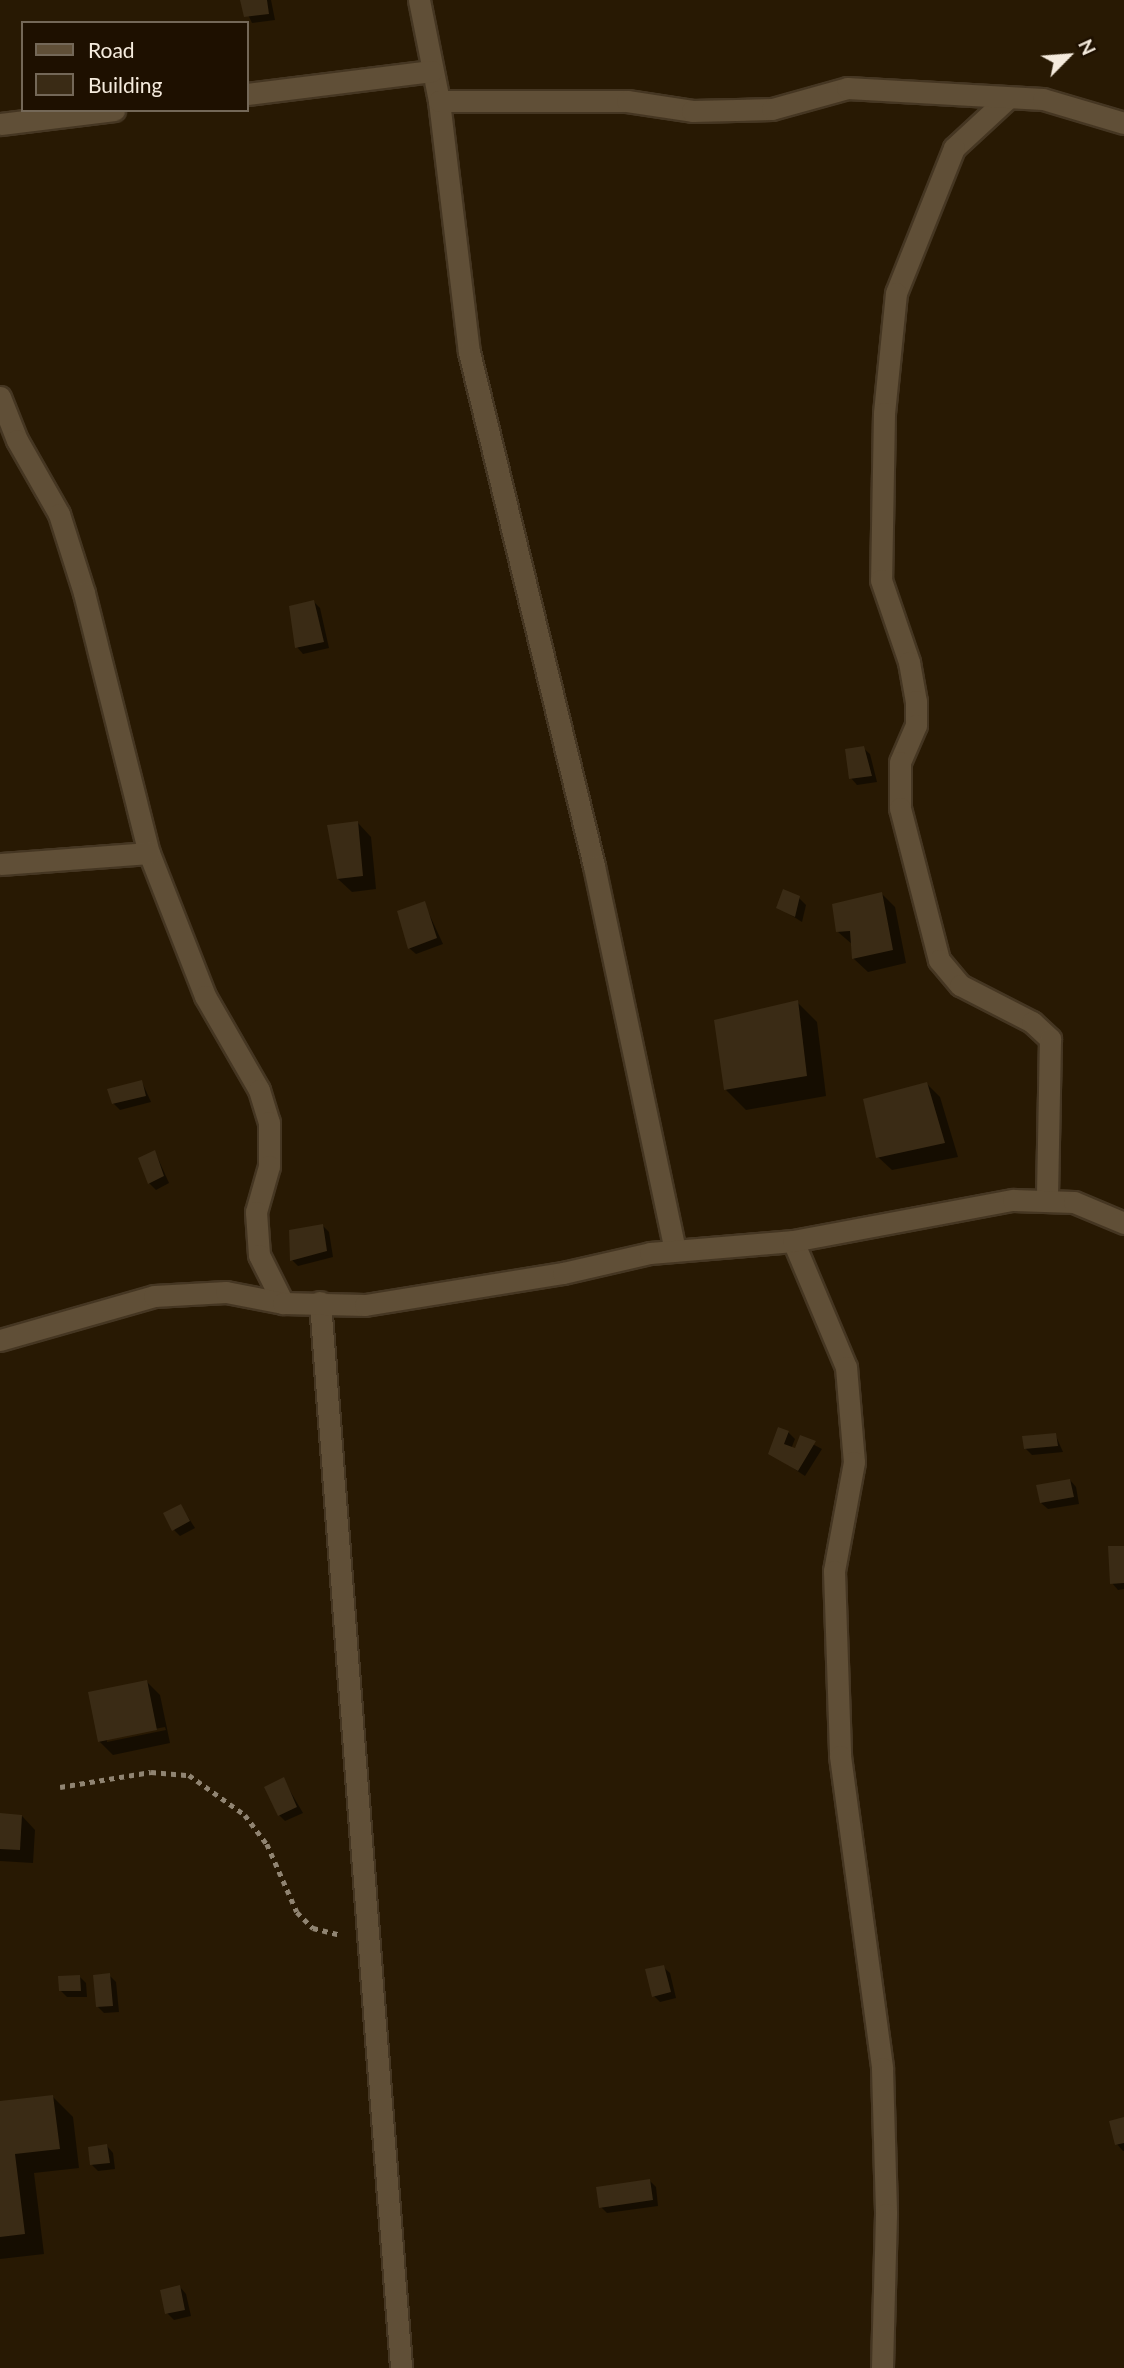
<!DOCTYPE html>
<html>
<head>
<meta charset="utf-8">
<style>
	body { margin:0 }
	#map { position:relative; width:1124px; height:2368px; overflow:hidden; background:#281903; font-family:Lato,sans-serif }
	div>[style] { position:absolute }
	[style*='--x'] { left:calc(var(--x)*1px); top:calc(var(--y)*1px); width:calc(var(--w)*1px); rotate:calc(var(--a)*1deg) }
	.shadow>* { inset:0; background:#0007 }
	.building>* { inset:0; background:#3a2b15 }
	.path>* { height:4.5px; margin-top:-2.25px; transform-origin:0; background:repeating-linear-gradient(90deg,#908472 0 5px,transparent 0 10px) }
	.roads { filter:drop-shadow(2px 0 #453622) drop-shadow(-2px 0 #453622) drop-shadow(0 2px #453622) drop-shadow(0 -2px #453622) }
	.minor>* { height:21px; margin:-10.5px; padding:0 10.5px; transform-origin:10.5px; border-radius:10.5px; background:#604f37 }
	span { translate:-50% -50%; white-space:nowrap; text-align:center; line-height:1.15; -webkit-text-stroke:6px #1e1000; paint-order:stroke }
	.legend { position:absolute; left:21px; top:21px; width:228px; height:91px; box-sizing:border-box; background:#1e1000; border:2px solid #746858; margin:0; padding:9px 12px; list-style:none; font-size:21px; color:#f5ebdd }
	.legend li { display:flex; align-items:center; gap:14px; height:35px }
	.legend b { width:35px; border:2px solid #746858 }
	.north { position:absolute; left:1033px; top:21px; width:70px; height:70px; -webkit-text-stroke:5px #1e1000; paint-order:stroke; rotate:65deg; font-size:19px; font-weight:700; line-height:28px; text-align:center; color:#f5ebdd }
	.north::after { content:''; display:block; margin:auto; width:24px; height:32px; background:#f5ebdd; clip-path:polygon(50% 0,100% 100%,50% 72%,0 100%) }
</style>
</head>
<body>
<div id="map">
	<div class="shadow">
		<div style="clip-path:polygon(241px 0,271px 0,275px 20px,252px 23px)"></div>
		<div style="clip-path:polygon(314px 602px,320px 608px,329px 648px,303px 654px,297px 647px)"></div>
		<div style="clip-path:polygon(863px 748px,870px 754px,877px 782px,857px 785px,851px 778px)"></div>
		<div style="clip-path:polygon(358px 823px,371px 837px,376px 889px,352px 892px,338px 879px)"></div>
		<div style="clip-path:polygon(881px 893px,895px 907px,906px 963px,868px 972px,854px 959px,853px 945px,838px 932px)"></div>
		<div style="clip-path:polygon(799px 898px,806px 905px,802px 922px,778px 907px)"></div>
		<div style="clip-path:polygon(424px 903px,443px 944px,416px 954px,409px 948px)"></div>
		<div style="clip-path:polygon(797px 1002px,817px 1022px,826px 1096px,746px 1110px,726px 1090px)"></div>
		<div style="clip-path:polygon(142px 1082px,151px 1102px,120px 1110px,113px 1103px)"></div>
		<div style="clip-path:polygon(927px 1084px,940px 1097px,958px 1157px,892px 1170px,878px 1157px)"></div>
		<div style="clip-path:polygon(155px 1152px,169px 1183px,156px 1190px,149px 1183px)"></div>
		<div style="clip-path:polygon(323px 1226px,329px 1232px,333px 1257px,298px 1266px,292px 1260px)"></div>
		<div style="clip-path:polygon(788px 1432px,795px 1439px,791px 1449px,796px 1451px,801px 1438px,822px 1449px,805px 1476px,770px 1453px)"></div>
		<div style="clip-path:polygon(1055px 1434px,1063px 1452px,1032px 1455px,1025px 1448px)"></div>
		<div style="clip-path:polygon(1070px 1480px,1076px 1487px,1079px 1504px,1048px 1509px,1041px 1503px)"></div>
		<div style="clip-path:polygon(181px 1506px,195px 1528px,180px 1536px,174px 1530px)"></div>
		<div style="clip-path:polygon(1124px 1548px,1124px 1589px,1118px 1590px,1112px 1583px)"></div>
		<div style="clip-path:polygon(evenodd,147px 1682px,160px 1695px,170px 1743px,113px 1755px,99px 1741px,147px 1682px,165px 1727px,166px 1730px,107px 1742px,107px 1738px,165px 1727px)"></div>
		<div style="clip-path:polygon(283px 1779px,303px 1813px,285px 1821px,279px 1815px)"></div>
		<div style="clip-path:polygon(0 1815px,22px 1816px,35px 1830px,33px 1863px,0 1861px)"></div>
		<div style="clip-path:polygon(663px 1967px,670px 1973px,676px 1998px,660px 2002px,654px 1996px)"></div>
		<div style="clip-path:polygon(109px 1975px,116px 1982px,119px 2012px,104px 2013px,98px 2007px)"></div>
		<div style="clip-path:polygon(80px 1977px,86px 1983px,87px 1997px,67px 1997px,60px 1990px)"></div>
		<div style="clip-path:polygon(53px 2097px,73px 2117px,79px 2168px,34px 2173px,44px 2254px,0 2259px,0 2102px)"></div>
		<div style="clip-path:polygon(1124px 2119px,1124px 2151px,1123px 2151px,1117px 2144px)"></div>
		<div style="clip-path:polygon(107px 2146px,113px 2153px,115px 2169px,98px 2171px,92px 2165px)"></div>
		<div style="clip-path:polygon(649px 2180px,656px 2187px,658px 2206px,607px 2213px,601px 2207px)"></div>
		<div style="clip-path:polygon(180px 2287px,186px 2294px,191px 2316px,174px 2320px,167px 2313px)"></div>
	</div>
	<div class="building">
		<div style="clip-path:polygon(240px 0,267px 0,269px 14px,244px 17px)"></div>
		<div style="clip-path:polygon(314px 600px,324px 642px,295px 648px,289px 606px)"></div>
		<div style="clip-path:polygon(864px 746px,872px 776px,849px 779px,845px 749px)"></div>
		<div style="clip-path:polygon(358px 821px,363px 876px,337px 879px,327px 825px)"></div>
		<div style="clip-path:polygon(783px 889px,800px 896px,795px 917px,776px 908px)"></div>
		<div style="clip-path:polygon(882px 892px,893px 950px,852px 959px,850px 931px,836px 932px,832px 904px)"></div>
		<div style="clip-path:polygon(425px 901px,437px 938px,408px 949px,397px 911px)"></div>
		<div style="clip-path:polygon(798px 1000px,807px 1076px,724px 1090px,714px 1020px)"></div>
		<div style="clip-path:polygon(142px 1080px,146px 1096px,112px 1104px,107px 1089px)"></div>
		<div style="clip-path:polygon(927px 1082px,945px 1143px,876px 1158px,863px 1099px)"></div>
		<div style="clip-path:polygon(155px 1150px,164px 1176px,148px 1184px,138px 1158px)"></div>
		<div style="clip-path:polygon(323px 1224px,327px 1251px,290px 1261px,289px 1230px)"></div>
		<div style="clip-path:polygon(778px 1427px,789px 1431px,784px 1444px,795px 1448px,800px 1435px,816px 1441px,798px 1471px,768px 1454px)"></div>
		<div style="clip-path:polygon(1056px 1433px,1058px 1446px,1024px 1449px,1022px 1436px)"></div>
		<div style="clip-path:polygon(1070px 1479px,1074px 1497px,1040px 1503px,1036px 1485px)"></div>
		<div style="clip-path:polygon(181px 1504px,190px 1521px,172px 1531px,163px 1513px)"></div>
		<div style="clip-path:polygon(1108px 1546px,1124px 1546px,1124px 1583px,1110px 1584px)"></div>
		<div style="clip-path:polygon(147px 1680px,157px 1730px,98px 1742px,88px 1692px)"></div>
		<div style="clip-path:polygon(284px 1777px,297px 1807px,278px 1816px,264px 1787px)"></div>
		<div style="clip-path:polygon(0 1813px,22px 1815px,20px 1850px,0 1849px)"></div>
		<div style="clip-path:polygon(664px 1965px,671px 1992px,652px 1997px,645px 1969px)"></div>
		<div style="clip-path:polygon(110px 1973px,113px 2006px,96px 2007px,93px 1975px)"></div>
		<div style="clip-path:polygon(80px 1975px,81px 1991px,59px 1991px,58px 1976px)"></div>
		<div style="clip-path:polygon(53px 2095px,60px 2149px,15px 2154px,25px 2234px,0 2237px,0 2101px)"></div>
		<div style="clip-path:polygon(1124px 2117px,1124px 2143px,1115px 2145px,1109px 2121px)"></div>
		<div style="clip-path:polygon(107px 2144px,110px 2163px,90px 2165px,88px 2147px)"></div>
		<div style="clip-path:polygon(650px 2179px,653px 2200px,599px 2208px,596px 2187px)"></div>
		<div style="clip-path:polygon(180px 2285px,185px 2310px,165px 2314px,160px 2290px)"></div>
	</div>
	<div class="path">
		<div style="--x:60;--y:1787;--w:92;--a:-9.4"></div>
		<div style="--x:151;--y:1772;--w:38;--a:5"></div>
		<div style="--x:189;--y:1775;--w:69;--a:35.5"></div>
		<div style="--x:245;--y:1815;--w:36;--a:53"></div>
		<div style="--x:267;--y:1844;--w:74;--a:66.2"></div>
		<div style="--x:297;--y:1912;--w:23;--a:45"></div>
		<div style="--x:313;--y:1928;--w:29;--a:14"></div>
	</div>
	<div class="roads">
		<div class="minor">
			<div style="--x:419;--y:0;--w:103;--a:78.8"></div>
			<div style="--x:439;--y:101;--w:253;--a:83.2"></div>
			<div style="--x:469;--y:352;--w:529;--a:76.33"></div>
			<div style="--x:594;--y:866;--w:393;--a:78.1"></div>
			<div style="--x:247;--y:94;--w:186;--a:-7.1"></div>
			<div style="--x:1008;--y:98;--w:74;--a:137.2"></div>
			<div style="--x:954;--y:148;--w:156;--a:111.8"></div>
			<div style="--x:896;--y:293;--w:121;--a:95.7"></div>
			<div style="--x:884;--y:413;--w:167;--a:91"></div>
			<div style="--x:881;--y:580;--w:87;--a:71.1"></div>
			<div style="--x:909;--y:662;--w:40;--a:80"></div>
			<div style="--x:916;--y:701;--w:24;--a:90"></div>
			<div style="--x:916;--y:725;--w:40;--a:113.4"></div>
			<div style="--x:900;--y:762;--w:46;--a:90"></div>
			<div style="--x:900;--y:808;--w:157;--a:75.6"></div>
			<div style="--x:939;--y:960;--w:33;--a:50"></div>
			<div style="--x:960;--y:985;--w:81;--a:27.2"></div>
			<div style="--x:1032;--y:1022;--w:25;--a:43"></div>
			<div style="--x:1050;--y:1039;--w:162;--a:91.1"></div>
			<div style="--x:439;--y:101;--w:188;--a:0"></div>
			<div style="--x:627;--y:101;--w:66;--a:8.7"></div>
			<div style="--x:692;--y:111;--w:80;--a:-1.4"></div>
			<div style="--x:772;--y:109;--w:78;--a:-15.6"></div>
			<div style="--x:847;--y:88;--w:196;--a:3.2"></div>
			<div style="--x:1043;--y:99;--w:84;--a:16.5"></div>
			<div style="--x:0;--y:124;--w:115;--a:-7"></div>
			<div style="--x:0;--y:397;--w:46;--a:68.4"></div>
			<div style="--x:17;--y:440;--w:85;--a:60.4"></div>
			<div style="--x:59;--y:514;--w:83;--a:72.4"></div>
			<div style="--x:84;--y:593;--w:268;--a:76"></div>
			<div style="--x:149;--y:853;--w:154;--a:68.6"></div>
			<div style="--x:205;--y:996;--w:108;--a:60.1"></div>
			<div style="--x:259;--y:1090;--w:34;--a:73"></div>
			<div style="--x:269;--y:1122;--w:44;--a:90"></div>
			<div style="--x:269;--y:1166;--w:48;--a:105.8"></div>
			<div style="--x:256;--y:1212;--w:43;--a:86"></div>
			<div style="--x:259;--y:1255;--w:54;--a:63.4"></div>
			<div style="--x:0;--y:864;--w:149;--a:-4.2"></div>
			<div style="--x:793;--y:1241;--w:137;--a:67.2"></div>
			<div style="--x:846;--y:1367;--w:95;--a:85.2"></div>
			<div style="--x:854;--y:1462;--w:111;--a:100.4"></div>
			<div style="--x:834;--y:1571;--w:185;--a:88.1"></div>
			<div style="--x:840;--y:1756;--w:315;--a:82.3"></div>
			<div style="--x:882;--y:2068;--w:146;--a:88.4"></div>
			<div style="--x:886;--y:2214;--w:154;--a:91.5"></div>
			<div style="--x:320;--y:1302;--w:1069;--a:85.65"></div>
			<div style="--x:0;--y:1340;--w:160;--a:-15.9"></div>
			<div style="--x:154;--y:1296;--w:72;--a:-3.2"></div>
			<div style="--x:226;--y:1292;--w:58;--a:10.9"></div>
			<div style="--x:283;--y:1303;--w:82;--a:1.4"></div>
			<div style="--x:365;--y:1305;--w:201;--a:-9.2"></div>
			<div style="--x:563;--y:1273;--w:89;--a:-12.9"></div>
			<div style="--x:650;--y:1253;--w:144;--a:-4.8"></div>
			<div style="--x:793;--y:1241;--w:224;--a:-10.6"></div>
			<div style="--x:1013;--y:1200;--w:61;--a:1.9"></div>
			<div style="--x:1074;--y:1202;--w:54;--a:22.8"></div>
		</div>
	</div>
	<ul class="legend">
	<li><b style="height:9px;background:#604f37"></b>Road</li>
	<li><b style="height:19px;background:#3a2b15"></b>Building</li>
	</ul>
	<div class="north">N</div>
</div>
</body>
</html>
